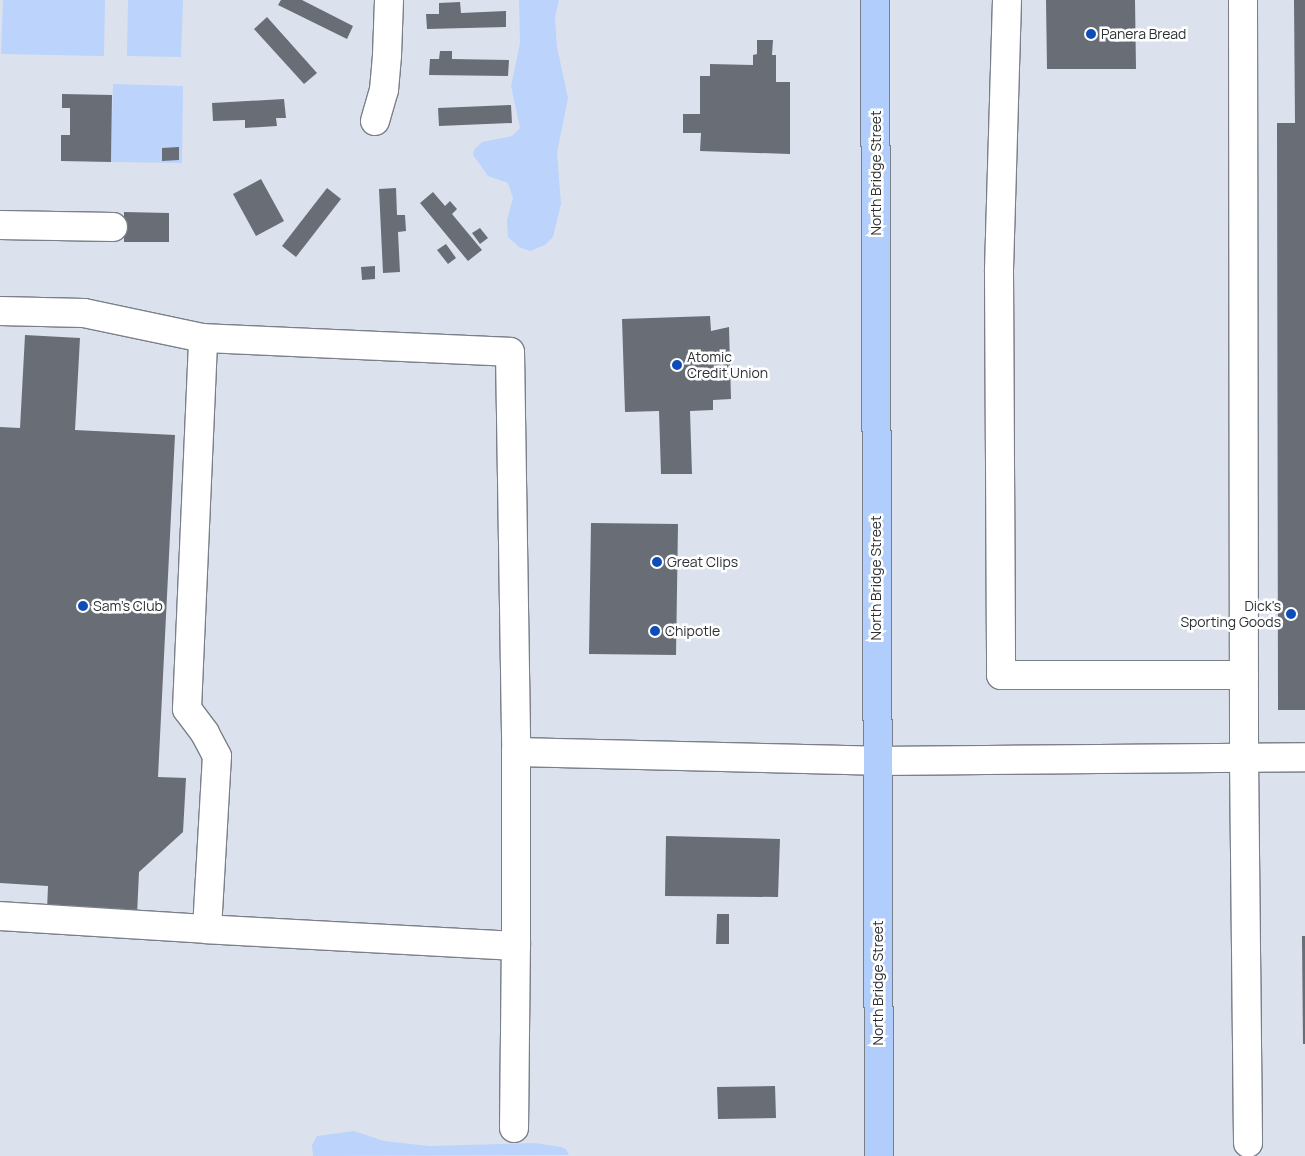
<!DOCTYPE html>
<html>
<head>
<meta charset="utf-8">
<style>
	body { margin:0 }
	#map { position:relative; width:1305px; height:1156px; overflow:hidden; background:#dce2ed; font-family:Manrope,sans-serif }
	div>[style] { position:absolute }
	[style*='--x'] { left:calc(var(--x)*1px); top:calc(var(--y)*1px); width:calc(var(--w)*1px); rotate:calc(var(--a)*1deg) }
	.green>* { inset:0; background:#bcd3fb }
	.building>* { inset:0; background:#686d76 }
	.roads { filter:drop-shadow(1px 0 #7a8089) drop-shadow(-1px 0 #7a8089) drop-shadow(0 1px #7a8089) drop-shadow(0 -1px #7a8089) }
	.minor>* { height:28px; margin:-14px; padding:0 14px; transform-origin:14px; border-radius:14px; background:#fff }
	.major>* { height:28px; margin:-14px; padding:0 14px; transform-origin:14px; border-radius:14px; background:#b1cdfb }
	.dots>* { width:14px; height:14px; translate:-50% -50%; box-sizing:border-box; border:2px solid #fff; border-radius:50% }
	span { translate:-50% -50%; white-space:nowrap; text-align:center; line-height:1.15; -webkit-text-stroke:5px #fff; paint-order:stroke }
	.poi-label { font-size:14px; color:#2d3034 }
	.left { translate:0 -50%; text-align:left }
	.right { translate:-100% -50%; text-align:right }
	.street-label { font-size:14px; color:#2d3034 }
</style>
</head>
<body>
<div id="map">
	<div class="green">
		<div style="clip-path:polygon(3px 0,105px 0,104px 56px,1px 54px)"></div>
		<div style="clip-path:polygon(128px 0,183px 0,181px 57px,127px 56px)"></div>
		<div style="clip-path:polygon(519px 0,559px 0,555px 18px,557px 47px,568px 98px,557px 153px,561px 204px,553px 237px,545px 245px,530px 251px,519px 247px,508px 237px,507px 220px,513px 198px,508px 183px,488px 176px,473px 155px,474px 150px,482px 142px,512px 136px,520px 128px,511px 86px,520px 43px)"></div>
		<div style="clip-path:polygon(113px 84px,183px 86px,182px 163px,111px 162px)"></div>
		<div style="clip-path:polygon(354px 1131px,384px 1141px,429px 1146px,535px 1143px,561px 1147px,566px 1149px,569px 1155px,313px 1156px,312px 1145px,317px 1136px)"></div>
	</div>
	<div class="building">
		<div style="clip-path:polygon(281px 0,302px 0,353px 26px,347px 39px,278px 5px)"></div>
		<div style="clip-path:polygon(1046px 0,1135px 0,1136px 69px,1047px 69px)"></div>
		<div style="clip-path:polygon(1294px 0,1305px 0,1305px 710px,1278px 710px,1277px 123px,1295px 123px)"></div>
		<div style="clip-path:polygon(460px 2px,461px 13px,506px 11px,506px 27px,427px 29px,426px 14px,439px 14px,439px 3px)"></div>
		<div style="clip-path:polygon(267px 17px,317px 73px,304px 84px,254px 29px)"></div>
		<div style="clip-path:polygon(757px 40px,773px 40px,772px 55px,776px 55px,776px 82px,790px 82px,790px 154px,700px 151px,701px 133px,683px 133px,683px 114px,700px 114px,700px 76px,710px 76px,710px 64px,753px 65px,753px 55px,757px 54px)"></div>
		<div style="clip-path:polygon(440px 51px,452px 51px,452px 59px,509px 60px,508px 76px,429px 75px,430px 59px,439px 59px)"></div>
		<div style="clip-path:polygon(62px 94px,112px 95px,111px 162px,61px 161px,61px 135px,70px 135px,70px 108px,62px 108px)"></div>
		<div style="clip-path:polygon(284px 99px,286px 118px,276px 118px,277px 126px,245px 128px,245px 120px,213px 121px,212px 103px)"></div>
		<div style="clip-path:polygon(511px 105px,512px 123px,439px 126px,438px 108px)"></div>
		<div style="clip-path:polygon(179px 147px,179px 160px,162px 161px,162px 148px)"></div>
		<div style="clip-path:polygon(261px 179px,284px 221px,256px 236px,233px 194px)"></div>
		<div style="clip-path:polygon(327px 188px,341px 199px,296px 257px,282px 246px)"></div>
		<div style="clip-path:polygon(396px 188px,397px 215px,405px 215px,406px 231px,398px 232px,400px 272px,383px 273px,379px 189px)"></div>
		<div style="clip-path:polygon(433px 192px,445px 206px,450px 201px,457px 209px,452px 214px,482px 250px,468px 261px,420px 203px)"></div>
		<div style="clip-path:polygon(124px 212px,169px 213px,169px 242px,124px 242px)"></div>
		<div style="clip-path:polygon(480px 228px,488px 238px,480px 244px,472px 233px)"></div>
		<div style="clip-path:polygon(446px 244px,456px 258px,448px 264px,437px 250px)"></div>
		<div style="clip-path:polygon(375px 266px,375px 279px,362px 280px,361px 267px)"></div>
		<div style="clip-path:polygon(710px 316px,711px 331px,729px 327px,731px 399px,713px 400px,713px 410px,690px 411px,692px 474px,661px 474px,659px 411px,625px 412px,622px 319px)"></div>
		<div style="clip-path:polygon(25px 335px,80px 338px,75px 430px,175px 435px,158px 777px,186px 778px,183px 832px,139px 872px,137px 915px,47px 910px,48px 886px,0 883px,0 427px,20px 428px)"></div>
		<div style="clip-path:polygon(591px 523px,678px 524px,676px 655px,589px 654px)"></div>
		<div style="clip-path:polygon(666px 836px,780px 839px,778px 897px,665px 896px)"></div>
		<div style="clip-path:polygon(717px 914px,729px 914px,729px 944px,716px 944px)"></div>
		<div style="clip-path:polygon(1302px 936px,1305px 936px,1305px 1044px,1303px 1044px)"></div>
		<div style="clip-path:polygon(775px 1086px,776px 1118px,718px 1119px,717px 1087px)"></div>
	</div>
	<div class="roads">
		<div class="minor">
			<div style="--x:1007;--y:0;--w:272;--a:91.7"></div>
			<div style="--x:999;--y:272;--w:403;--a:89.7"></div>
			<div style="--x:1001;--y:675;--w:243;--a:0"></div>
			<div style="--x:1243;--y:0;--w:757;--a:89.92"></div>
			<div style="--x:1244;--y:757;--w:386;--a:89.4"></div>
			<div style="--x:375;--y:121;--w:32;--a:-74"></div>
			<div style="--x:384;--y:90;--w:35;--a:-85"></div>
			<div style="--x:387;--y:55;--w:55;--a:-87.9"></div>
			<div style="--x:0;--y:225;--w:113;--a:1"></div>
			<div style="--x:0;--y:311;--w:84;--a:1.4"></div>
			<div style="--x:84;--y:313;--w:122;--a:11.9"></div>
			<div style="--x:516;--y:752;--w:194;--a:90"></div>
			<div style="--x:516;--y:946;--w:309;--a:-176.9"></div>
			<div style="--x:207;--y:929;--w:173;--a:-86.7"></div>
			<div style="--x:217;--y:756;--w:26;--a:-118"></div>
			<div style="--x:205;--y:733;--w:30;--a:-127"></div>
			<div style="--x:187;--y:709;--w:371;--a:-87.5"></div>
			<div style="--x:203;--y:338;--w:307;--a:2.6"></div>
			<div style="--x:510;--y:352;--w:400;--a:89.1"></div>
			<div style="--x:516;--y:752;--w:361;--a:1.4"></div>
			<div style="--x:877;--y:761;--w:428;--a:-0.5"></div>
			<div style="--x:0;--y:916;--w:207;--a:3.6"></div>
			<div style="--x:514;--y:1128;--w:182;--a:-89.4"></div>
		</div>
		<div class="major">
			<div style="--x:875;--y:0;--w:1156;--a:89.8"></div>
		</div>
	</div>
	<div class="dots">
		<div style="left:1091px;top:34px;background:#0e4db8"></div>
		<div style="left:677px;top:365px;background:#0e4db8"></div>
		<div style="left:657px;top:562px;background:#0e4db8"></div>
		<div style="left:83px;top:606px;background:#0e4db8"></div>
		<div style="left:1291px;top:614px;background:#0e4db8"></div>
		<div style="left:655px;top:631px;background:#0e4db8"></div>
	</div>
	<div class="poi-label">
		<span class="left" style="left:1101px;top:34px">Panera Bread</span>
		<span class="left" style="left:687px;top:365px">Atomic<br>Credit Union</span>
		<span class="left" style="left:667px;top:562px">Great Clips</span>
		<span class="left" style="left:93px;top:606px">Sam's Club</span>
		<span class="right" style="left:1281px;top:614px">Dick's<br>Sporting Goods</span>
		<span class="left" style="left:665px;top:631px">Chipotle</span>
	</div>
	<div class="street-label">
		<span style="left:876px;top:173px;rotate:-90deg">North Bridge Street</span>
		<span style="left:876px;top:578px;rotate:-90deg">North Bridge Street</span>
		<span style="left:878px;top:983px;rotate:-90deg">North Bridge Street</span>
	</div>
</div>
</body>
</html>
